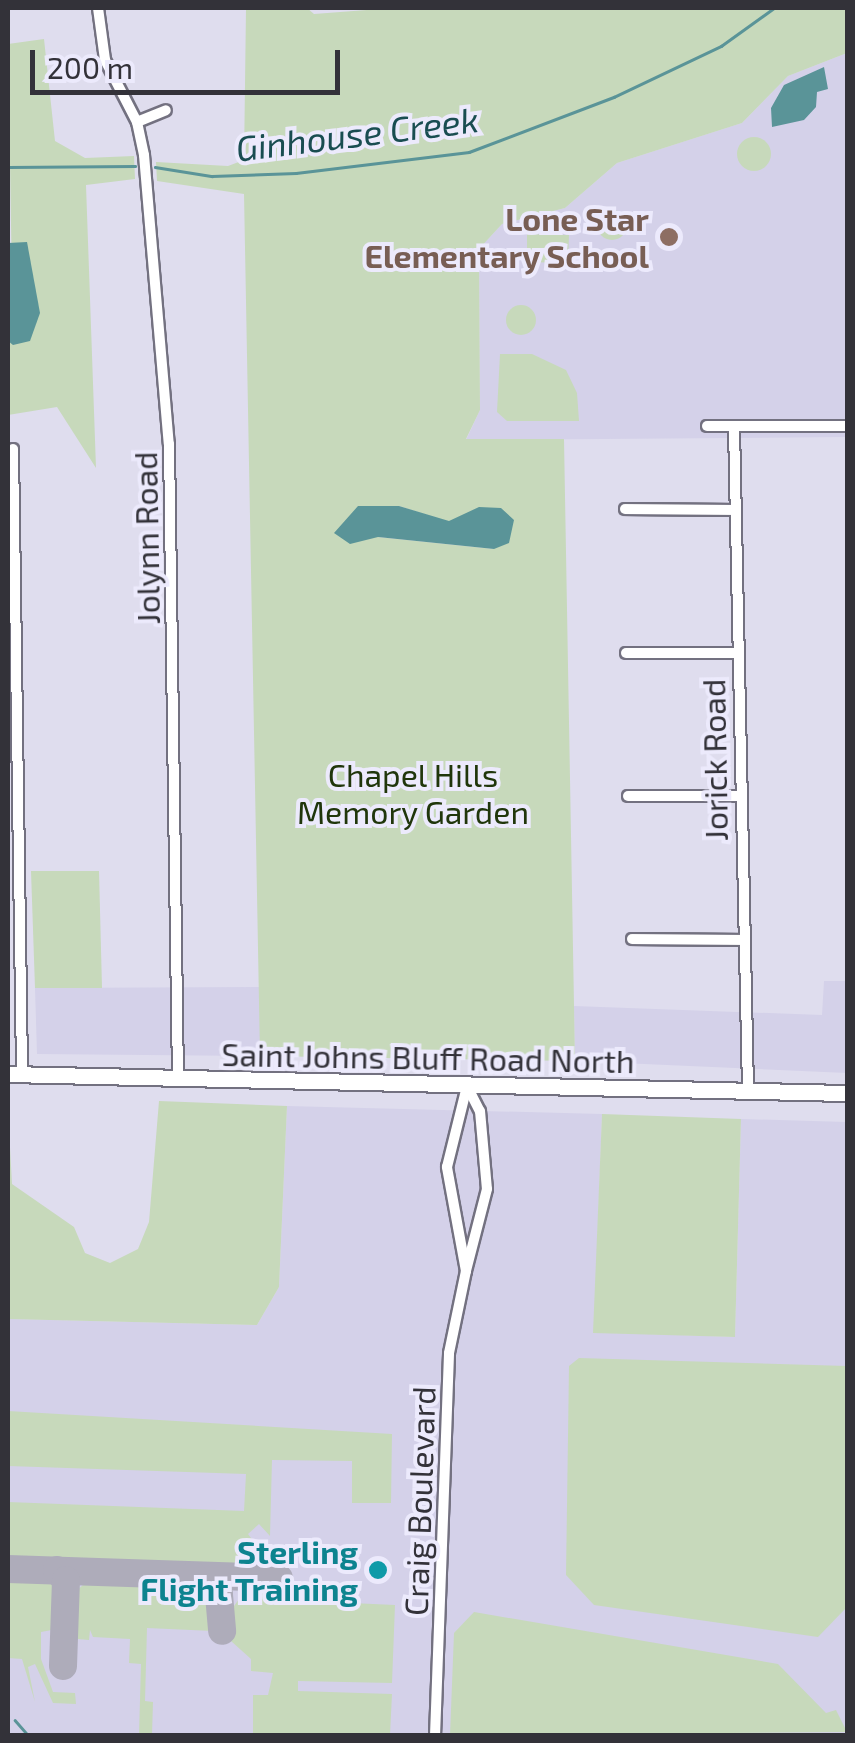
<!DOCTYPE html>
<html>
<head>
<meta charset="utf-8">
<style>
	body { margin:0 }
	#map { position:relative; width:855px; height:1743px; overflow:hidden; background:#dfddee; font-family:"Exo 2",sans-serif }
	div>[style] { position:absolute }
	[style*='--x'] { left:calc(var(--x)*1px); top:calc(var(--y)*1px); width:calc(var(--w)*1px); rotate:calc(var(--a)*1deg) }
	.built>* { inset:0; background:#d4d1e9 }
	.green>* { inset:0; background:#c7d9bb }
	.round { border-radius:50% }
	.water>* { inset:0; background:#5a9498 }
	.stream>* { height:2.5px; margin:-1.25px; padding:0 1.25px; transform-origin:1.25px; border-radius:1.25px; background:#5a9498 }
	.taxiway>* { height:28px; margin:-14px; padding:0 14px; transform-origin:14px; border-radius:14px; background:#aeacba }
	.roads { filter:drop-shadow(2px 0 #737180) drop-shadow(-2px 0 #737180) drop-shadow(0 2px #737180) drop-shadow(0 -2px #737180) }
	.street>* { height:10px; margin:-5px; padding:0 5px; transform-origin:5px; border-radius:5px; background:#fff }
	.secondary>* { height:15px; margin:-7.5px; padding:0 7.5px; transform-origin:7.5px; border-radius:7.5px; background:#fff }
	.dots>* { width:28px; height:28px; translate:-50% -50%; box-sizing:border-box; border:5px solid #eceafc; border-radius:50% }
	span { translate:-50% -50%; white-space:nowrap; text-align:center; line-height:1.15; -webkit-text-stroke:8px #eceafc; paint-order:stroke }
	.education-label { font-size:32px; color:#785e54; font-weight:700 }
	.right { translate:-100% -50%; text-align:right }
	.street-label { font-size:32px; color:#333239 }
	.park-label { font-size:32px; color:#20360b }
	.culture-label { font-size:32px; color:#0d838f; font-weight:700 }
	.water-label { font-size:35px; color:#194d51; font-style:italic }
	.frame { position:absolute; inset:0; border:10px solid #333239; pointer-events:none }
	.scale { position:absolute; left:30px; top:50px; width:310px; height:45px; box-sizing:border-box; border:5px solid #333239; border-top:0; padding-left:12px; font-size:30px; line-height:35px; white-space:nowrap; color:#333239; -webkit-text-stroke:8px #eceafc; paint-order:stroke }
</style>
</head>
<body>
<div id="map">
	<div class="built">
		<div style="clip-path:polygon(847px 53px,847px 437px,466px 440px,480px 410px,479px 249px,502px 224px,565px 208px,617px 163px,742px 123px,788px 76px)"></div>
		<div style="clip-path:polygon(824px 981px,847px 981px,847px 1073px,575px 1061px,574px 1006px,822px 1015px)"></div>
		<div style="clip-path:polygon(260px 987px,260px 1056px,37px 1054px,35px 988px)"></div>
		<div style="clip-path:polygon(287px 1106px,602px 1114px,594px 1332px,735px 1337px,741px 1119px,847px 1122px,847px 1735px,8px 1736px,8px 1319px,257px 1325px,279px 1287px)"></div>
	</div>
	<div class="green">
		<div style="clip-path:polygon(evenodd,246px 8px,307px 8px,314px 14px,393px 8px,847px 8px,847px 53px,788px 76px,742px 123px,617px 163px,565px 208px,502px 224px,479px 249px,480px 410px,466px 439px,564px 439px,575px 1061px,260px 1056px,244px 194px,157px 181px,156px 162px,228px 166px,244px 160px,246px 8px,399px 506px,449px 522px,474px 513px,494px 549px,378px 537px,399px 506px)"></div>
		<div style="clip-path:polygon(44px 39px,55px 141px,85px 158px,134px 156px,135px 179px,86px 185px,96px 468px,57px 407px,8px 415px,8px 341px,13px 344px,8px 44px)"></div>
		<div class="round" style="left:737px;top:137px;width:34px;height:34px"></div>
		<div class="round" style="left:597px;top:210px;width:30px;height:30px"></div>
		<div style="clip-path:polygon(527px 234px,569px 235px,568px 263px,527px 262px)"></div>
		<div class="round" style="left:506px;top:305px;width:30px;height:30px"></div>
		<div style="clip-path:polygon(500px 354px,532px 354px,566px 370px,577px 393px,579px 421px,507px 421px,497px 412px)"></div>
		<div style="clip-path:polygon(31px 871px,99px 871px,102px 988px,35px 988px)"></div>
		<div style="clip-path:polygon(159px 1101px,287px 1106px,279px 1287px,257px 1325px,8px 1319px,8px 1110px,12px 1184px,74px 1227px,85px 1253px,110px 1263px,138px 1249px,149px 1222px)"></div>
		<div style="clip-path:polygon(602px 1114px,741px 1119px,735px 1337px,593px 1333px)"></div>
		<div style="clip-path:polygon(579px 1358px,847px 1366px,847px 1607px,818px 1637px,594px 1605px,566px 1575px,569px 1366px)"></div>
		<div style="clip-path:polygon(8px 1411px,392px 1434px,391px 1503px,352px 1503px,352px 1461px,272px 1460px,270px 1536px,259px 1524px,248px 1534px,258px 1547px,243px 1569px,8px 1562px,8px 1502px,244px 1511px,246px 1474px,8px 1466px)"></div>
		<div style="clip-path:polygon(8px 1578px,49px 1580px,58px 1589px,57px 1629px,41px 1632px,41px 1659px,53px 1692px,75px 1693px,76px 1704px,53px 1703px,35px 1664px,28px 1667px,35px 1702px,22px 1659px,8px 1658px)"></div>
		<div style="clip-path:polygon(88px 1581px,195px 1585px,208px 1595px,213px 1631px,147px 1628px,145px 1701px,153px 1702px,152px 1735px,139px 1735px,141px 1664px,129px 1663px,130px 1639px,93px 1637px,90px 1630px,89px 1640px,78px 1639px,71px 1630px,72px 1594px)"></div>
		<div style="clip-path:polygon(284px 1587px,285px 1600px,395px 1605px,392px 1683px,298px 1681px,298px 1691px,392px 1694px,390px 1735px,199px 1735px,253px 1735px,253px 1695px,268px 1695px,273px 1673px,251px 1671px,251px 1659px,231px 1641px,232px 1609px,246px 1589px)"></div>
		<div style="clip-path:polygon(474px 1612px,778px 1664px,826px 1713px,836px 1710px,847px 1732px,450px 1735px,454px 1633px)"></div>
	</div>
	<div class="water">
		<div style="clip-path:polygon(824px 67px,828px 89px,817px 92px,816px 107px,804px 120px,772px 127px,771px 108px,784px 85px)"></div>
		<div style="clip-path:polygon(27px 242px,40px 313px,30px 341px,13px 345px,8px 341px,8px 243px)"></div>
		<div style="clip-path:polygon(358px 506px,399px 506px,449px 521px,479px 507px,501px 508px,514px 520px,509px 543px,494px 549px,378px 537px,350px 544px,334px 533px)"></div>
	</div>
	<div class="stream">
		<div style="--x:8;--y:167;--w:127;--a:-0.5"></div>
		<div style="--x:155;--y:167;--w:58;--a:9"></div>
		<div style="--x:212;--y:176;--w:84;--a:-2"></div>
		<div style="--x:296;--y:173;--w:174;--a:-6.9"></div>
		<div style="--x:469;--y:152;--w:155;--a:-20.8"></div>
		<div style="--x:614;--y:97;--w:119;--a:-25.5"></div>
		<div style="--x:721;--y:46;--w:65;--a:-35.6"></div>
		<div style="--x:15;--y:1720;--w:21;--a:49"></div>
	</div>
	<div class="taxiway">
		<div style="--x:8;--y:1569;--w:271;--a:1.9"></div>
		<div style="--x:57;--y:1570;--w:13;--a:48"></div>
		<div style="--x:66;--y:1580;--w:86;--a:92"></div>
		<div style="--x:193;--y:1576;--w:32;--a:36"></div>
		<div style="--x:219;--y:1595;--w:36;--a:85"></div>
	</div>
	<div class="roads">
		<div class="street">
			<div style="--x:98;--y:8;--w:52;--a:82.3"></div>
			<div style="--x:105;--y:60;--w:70;--a:62.7"></div>
			<div style="--x:137;--y:122;--w:34;--a:78"></div>
			<div style="--x:144;--y:155;--w:290;--a:85.1"></div>
			<div style="--x:169;--y:444;--w:635;--a:89.19"></div>
			<div style="--x:137;--y:122;--w:31;--a:-22"></div>
			<div style="--x:707;--y:426;--w:141;--a:0"></div>
			<div style="--x:734;--y:427;--w:665;--a:88.79"></div>
			<div style="--x:13;--y:449;--w:625;--a:89.17"></div>
			<div style="--x:625;--y:509;--w:108;--a:0.5"></div>
			<div style="--x:626;--y:653;--w:111;--a:0"></div>
			<div style="--x:628;--y:796;--w:112;--a:0"></div>
			<div style="--x:632;--y:939;--w:111;--a:0.5"></div>
			<div style="--x:467;--y:1086;--w:28;--a:63"></div>
			<div style="--x:480;--y:1111;--w:78;--a:84.9"></div>
			<div style="--x:487;--y:1189;--w:85;--a:104.4"></div>
			<div style="--x:466;--y:1271;--w:106;--a:-100.4"></div>
			<div style="--x:447;--y:1167;--w:83;--a:-76.1"></div>
			<div style="--x:435;--y:1736;--w:383;--a:-87.9"></div>
			<div style="--x:449;--y:1353;--w:84;--a:-78.3"></div>
		</div>
		<div class="secondary">
			<div style="--x:8;--y:1074;--w:840;--a:1.3"></div>
		</div>
	</div>
	<div class="dots">
		<div style="left:669px;top:237px;background:#8d6e63"></div>
		<div style="left:378px;top:1570px;background:#0f9aa8"></div>
	</div>
	<div class="education-label">
		<span class="right" style="left:649px;top:237px">Lone Star<br>Elementary School</span>
	</div>
	<div class="street-label">
		<span style="left:146px;top:538px;rotate:-91deg">Jolynn Road</span>
		<span style="left:714px;top:760px;rotate:-91deg">Jorick Road</span>
		<span style="left:428px;top:1057px;rotate:1deg">Saint Johns Bluff Road North</span>
		<span style="left:419px;top:1501px;rotate:-88deg">Craig Boulevard</span>
	</div>
	<div class="park-label">
		<span style="left:413px;top:793px">Chapel Hills<br>Memory Garden</span>
	</div>
	<div class="culture-label">
		<span class="right" style="left:358px;top:1570px">Sterling<br>Flight Training</span>
	</div>
	<div class="water-label">
		<span style="left:357px;top:133px;rotate:-7deg">Ginhouse Creek</span>
	</div>
	<div class="frame"></div>
	<div class="scale">200 m</div>
</div>
</body>
</html>
